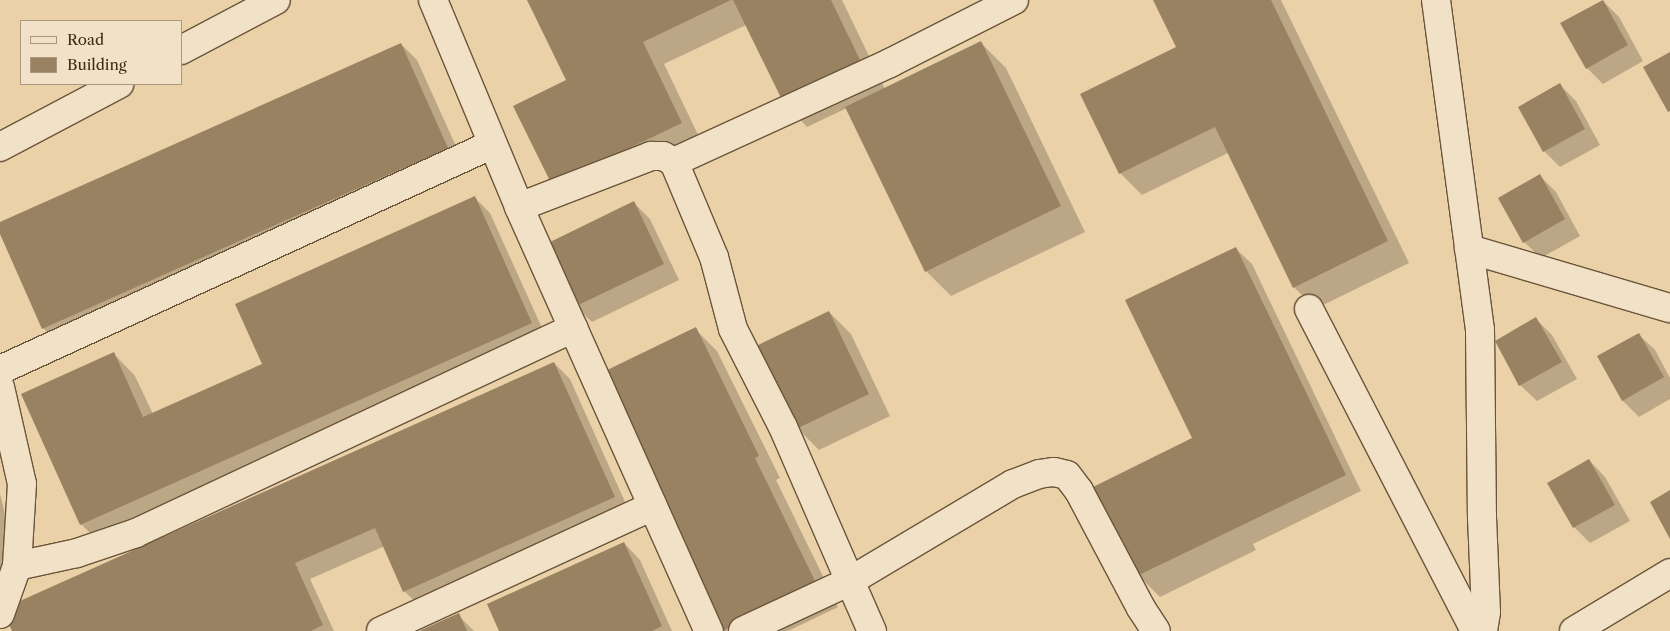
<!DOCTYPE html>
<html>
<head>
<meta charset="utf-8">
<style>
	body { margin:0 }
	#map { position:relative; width:1670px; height:631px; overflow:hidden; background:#ead1a8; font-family:"Libre Caslon Text",serif }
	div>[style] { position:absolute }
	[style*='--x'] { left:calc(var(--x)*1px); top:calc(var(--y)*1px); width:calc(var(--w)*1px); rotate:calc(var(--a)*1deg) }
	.shadow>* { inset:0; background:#0003 }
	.building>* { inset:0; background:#988262 }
	.roads { filter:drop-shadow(1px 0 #6a553a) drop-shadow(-1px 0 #6a553a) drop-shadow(0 1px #6a553a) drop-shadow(0 -1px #6a553a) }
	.minor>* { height:28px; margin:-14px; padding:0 14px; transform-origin:14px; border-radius:14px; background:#f1e1c6 }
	span { translate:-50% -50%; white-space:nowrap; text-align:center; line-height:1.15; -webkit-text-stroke:4.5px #f1e1c6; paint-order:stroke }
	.legend { position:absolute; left:20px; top:20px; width:162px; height:65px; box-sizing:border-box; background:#f1e1c6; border:1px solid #aa9980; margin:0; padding:6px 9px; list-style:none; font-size:15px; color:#402c16 }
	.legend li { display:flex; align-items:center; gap:10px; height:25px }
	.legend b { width:25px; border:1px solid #aa9980 }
</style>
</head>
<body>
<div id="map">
	<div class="shadow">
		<div style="clip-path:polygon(529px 0,842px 0,885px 89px,981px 43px,1006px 68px,1085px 232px,951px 296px,926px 271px,847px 108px,807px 127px,786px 105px,746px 25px,664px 64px,703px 145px,628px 181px,622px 175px,570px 85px)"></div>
		<div style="clip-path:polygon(1154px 0,1281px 0,1409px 263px,1315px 309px,1294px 287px,1228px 153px,1142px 195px,1120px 173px,1177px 48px)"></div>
		<div style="clip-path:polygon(1603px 1px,1619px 17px,1643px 61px,1603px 84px,1587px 68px)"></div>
		<div style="clip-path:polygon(401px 44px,417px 60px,464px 164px,60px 345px,43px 328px,0 231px,0 224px)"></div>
		<div style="clip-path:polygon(1560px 85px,1576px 101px,1600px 145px,1560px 167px,1544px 151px)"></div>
		<div style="clip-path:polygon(1540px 176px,1556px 192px,1580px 236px,1541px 258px,1524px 242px,1499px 198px)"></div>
		<div style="clip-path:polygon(474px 197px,490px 213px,547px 339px,97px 540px,81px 524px,114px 354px,135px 376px,153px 414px,264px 364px)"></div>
		<div style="clip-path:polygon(634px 203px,650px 219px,679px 280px,592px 322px,575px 306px)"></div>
		<div style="clip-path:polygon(1235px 248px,1252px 264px,1361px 491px,1253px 544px,1256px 550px,1160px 597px,1138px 575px,1193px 439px)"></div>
		<div style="clip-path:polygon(829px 312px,851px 334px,890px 416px,819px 450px,797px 428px)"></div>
		<div style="clip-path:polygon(1536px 319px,1552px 335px,1577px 379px,1537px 401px,1520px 385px)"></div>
		<div style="clip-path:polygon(695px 329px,717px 351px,780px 478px,776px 480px,838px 607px,788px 631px,719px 631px,639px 437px)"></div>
		<div style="clip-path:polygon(1638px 334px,1655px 350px,1670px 378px,1670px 399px,1639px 417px,1623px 401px,1598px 356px)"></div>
		<div style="clip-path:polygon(554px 363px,570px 379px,630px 513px,421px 607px,404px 591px,385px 546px,310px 579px,334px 631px,13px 631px)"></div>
		<div style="clip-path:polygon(1589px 460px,1605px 477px,1630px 521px,1590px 543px,1574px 527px)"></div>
		<div style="clip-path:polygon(0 494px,21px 578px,0 583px)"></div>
		<div style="clip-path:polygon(624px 543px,640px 560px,672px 631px,500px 631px)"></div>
		<div style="clip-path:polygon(458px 615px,474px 631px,422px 631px)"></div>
	</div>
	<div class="building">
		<div style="clip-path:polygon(527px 0,731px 0,643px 42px,682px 123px,552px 185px,513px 106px,566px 80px)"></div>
		<div style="clip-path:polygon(733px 0,831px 0,864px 68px,785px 106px)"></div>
		<div style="clip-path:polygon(1153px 0,1271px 0,1388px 241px,1293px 288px,1215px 127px,1119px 174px,1080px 94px,1176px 47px)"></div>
		<div style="clip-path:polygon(1603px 0,1628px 45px,1586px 69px,1560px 23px)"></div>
		<div style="clip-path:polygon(981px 41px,1061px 206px,925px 272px,845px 107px)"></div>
		<div style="clip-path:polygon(401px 43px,448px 148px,42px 329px,0 234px,0 222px)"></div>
		<div style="clip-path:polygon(1670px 52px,1670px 111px,1668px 112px,1643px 67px)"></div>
		<div style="clip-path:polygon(1560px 83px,1585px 129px,1543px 152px,1518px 107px)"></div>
		<div style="clip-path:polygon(1540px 174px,1565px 219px,1523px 243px,1498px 198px)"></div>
		<div style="clip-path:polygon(475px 196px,532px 323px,80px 525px,21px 394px,114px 352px,143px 417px,262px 364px,235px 304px)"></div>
		<div style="clip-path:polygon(634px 201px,664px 264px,574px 307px,544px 245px)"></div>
		<div style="clip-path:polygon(1236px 247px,1346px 475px,1137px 576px,1093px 487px,1192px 438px,1125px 300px)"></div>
		<div style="clip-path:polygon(829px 311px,869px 394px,796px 429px,756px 346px)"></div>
		<div style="clip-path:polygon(1536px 317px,1562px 362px,1519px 386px,1495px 341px)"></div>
		<div style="clip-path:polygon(696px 327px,759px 456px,755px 458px,817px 585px,722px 631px,630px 439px,637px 436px,605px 371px)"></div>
		<div style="clip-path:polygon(1639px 333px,1664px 377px,1622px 401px,1597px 356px)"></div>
		<div style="clip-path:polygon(554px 362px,615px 497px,403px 592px,375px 528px,295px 563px,323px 625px,311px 631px,12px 631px,2px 609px)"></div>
		<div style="clip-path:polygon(1589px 459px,1615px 505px,1573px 528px,1547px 483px)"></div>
		<div style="clip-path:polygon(1670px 490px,1670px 539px,1650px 502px)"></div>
		<div style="clip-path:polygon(624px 542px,662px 626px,652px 631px,499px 631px,487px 604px)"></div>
		<div style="clip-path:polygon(459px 613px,467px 631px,419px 631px)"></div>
	</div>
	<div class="roads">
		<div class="minor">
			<div style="--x:433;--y:0;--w:224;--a:67.4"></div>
			<div style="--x:519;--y:207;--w:465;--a:65.9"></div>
			<div style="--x:1436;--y:0;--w:333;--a:82.4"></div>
			<div style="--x:1480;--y:330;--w:187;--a:89.4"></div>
			<div style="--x:1482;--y:517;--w:95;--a:87.6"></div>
			<div style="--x:1486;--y:612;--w:19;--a:99"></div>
			<div style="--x:181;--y:50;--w:107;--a:-27.8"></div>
			<div style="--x:0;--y:147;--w:135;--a:-27.9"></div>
			<div style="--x:674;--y:162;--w:238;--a:-24.6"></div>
			<div style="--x:890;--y:63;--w:139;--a:-26.9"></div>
			<div style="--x:519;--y:207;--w:142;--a:-21.1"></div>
			<div style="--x:651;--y:156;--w:12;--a:0"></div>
			<div style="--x:663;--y:156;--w:13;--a:29"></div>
			<div style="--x:674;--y:162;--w:103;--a:67.2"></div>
			<div style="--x:714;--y:257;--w:74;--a:75.2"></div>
			<div style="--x:733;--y:329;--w:110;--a:63"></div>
			<div style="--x:783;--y:427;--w:168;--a:66.5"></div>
			<div style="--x:850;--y:581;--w:190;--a:-30.8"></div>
			<div style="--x:1013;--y:484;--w:28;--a:-21"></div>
			<div style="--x:1039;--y:474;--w:15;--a:-8"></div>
			<div style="--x:1054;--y:472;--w:13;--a:13"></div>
			<div style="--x:1067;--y:475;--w:20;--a:53"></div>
			<div style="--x:1079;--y:491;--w:132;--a:62.1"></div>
			<div style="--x:1141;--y:608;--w:27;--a:57"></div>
			<div style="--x:1469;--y:249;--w:209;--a:16.4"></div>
			<div style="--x:1309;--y:309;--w:362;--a:62.7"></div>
			<div style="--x:0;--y:370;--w:542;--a:-24.63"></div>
			<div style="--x:0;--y:387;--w:99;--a:77.2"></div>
			<div style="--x:22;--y:484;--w:82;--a:93.5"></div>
			<div style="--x:17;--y:566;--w:51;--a:109.5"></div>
			<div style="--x:17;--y:566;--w:61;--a:-12.2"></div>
			<div style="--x:77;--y:553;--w:62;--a:-18.7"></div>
			<div style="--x:136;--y:533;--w:483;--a:-25.1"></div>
			<div style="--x:381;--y:631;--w:299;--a:-24.7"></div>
			<div style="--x:743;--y:631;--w:118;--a:-25"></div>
			<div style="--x:850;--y:581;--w:55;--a:66.3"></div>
			<div style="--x:1574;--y:631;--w:112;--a:-31.1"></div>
		</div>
	</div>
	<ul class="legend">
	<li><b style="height:6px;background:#f1e1c6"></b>Road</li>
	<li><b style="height:14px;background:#988262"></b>Building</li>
	</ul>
</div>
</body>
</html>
